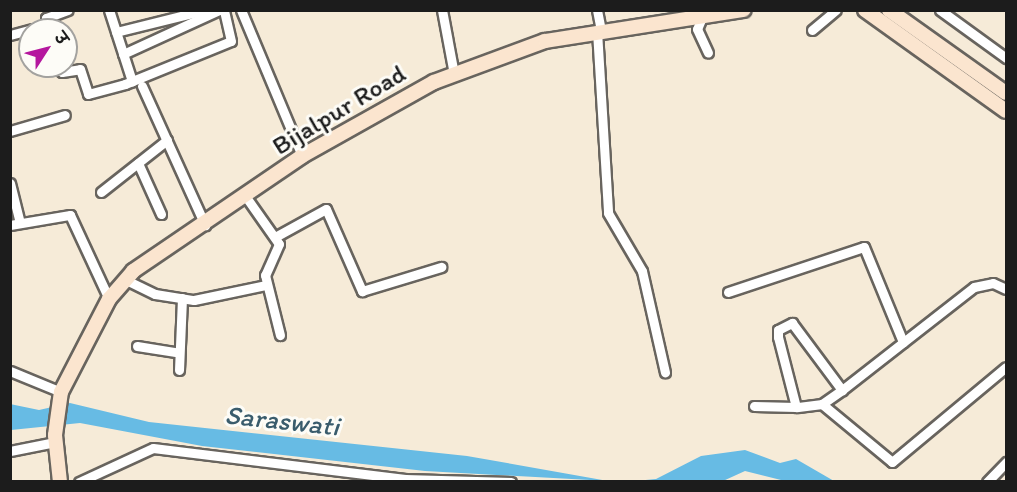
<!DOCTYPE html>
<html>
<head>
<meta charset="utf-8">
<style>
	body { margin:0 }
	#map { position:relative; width:1017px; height:492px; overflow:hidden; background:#f6ebd8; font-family:Itim,"Playpen Sans Deva",sans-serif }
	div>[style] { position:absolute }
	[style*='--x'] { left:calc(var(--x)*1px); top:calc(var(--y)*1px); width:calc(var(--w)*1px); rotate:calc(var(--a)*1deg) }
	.water>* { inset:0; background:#67bbe4 }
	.roads { filter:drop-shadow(2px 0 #68645e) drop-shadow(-2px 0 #68645e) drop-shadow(0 2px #68645e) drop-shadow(0 -2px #68645e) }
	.minor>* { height:9px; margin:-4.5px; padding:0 4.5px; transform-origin:4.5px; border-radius:4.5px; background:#fff }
	.secondary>* { height:14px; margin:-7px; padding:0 7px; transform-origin:7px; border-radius:7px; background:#fbe5cf }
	span { translate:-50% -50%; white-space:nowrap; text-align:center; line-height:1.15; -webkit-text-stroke:6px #fdfcf7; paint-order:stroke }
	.street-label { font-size:26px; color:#1c1c1c }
	.water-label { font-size:27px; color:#3a5c6c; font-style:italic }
	.frame { position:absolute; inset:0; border:12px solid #1c1c1c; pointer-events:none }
	.north { position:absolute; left:18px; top:18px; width:60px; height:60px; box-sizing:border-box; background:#fdfcf7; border:2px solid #a3a29f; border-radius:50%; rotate:54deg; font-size:16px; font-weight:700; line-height:24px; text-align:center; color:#1c1c1c }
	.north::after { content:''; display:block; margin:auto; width:21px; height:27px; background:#b5179e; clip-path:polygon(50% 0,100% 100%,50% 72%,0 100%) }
</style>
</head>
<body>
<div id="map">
	<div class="water">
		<div style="clip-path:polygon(70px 403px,149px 422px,467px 456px,608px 481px,425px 471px,202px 446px,80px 423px,11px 430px,10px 404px,39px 410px)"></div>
		<div style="clip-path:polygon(745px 450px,780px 463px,796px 459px,834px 481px,785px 481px,745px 471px,723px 481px,635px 481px,656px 479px,701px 456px)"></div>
	</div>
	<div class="roads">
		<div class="minor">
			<div style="--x:109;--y:10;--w:75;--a:72.1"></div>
			<div style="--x:241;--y:10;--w:158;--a:67.3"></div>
			<div style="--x:442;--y:10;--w:65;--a:79.4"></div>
			<div style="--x:597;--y:10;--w:21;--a:79"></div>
			<div style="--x:940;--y:10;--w:82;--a:36"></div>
			<div style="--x:703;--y:15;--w:15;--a:113"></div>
			<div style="--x:697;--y:29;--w:26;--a:65"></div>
			<div style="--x:47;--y:30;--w:12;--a:-95"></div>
			<div style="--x:46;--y:18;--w:23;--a:-20"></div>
			<div style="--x:812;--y:30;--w:31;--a:-40"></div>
			<div style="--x:597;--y:31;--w:182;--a:86.5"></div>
			<div style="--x:608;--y:213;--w:67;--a:59.6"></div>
			<div style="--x:642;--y:271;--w:104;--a:77.2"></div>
			<div style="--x:116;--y:32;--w:92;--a:-13.9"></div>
			<div style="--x:10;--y:35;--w:23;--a:-15"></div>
			<div style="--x:123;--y:54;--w:106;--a:-24.6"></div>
			<div style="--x:55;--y:66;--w:9;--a:41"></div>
			<div style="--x:62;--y:72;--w:18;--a:-9"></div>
			<div style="--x:80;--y:69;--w:26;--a:72"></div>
			<div style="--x:88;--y:94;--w:38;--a:-15"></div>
			<div style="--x:125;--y:84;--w:114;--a:-22.1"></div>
			<div style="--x:231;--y:41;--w:32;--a:-103"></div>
			<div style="--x:142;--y:86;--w:153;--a:65.6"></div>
			<div style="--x:10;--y:131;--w:57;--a:-16.2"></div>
			<div style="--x:138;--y:163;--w:56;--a:65.7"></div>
			<div style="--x:10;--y:183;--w:41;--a:76"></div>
			<div style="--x:101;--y:192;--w:84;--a:-38.2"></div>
			<div style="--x:246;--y:197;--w:57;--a:54.9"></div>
			<div style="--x:279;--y:244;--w:34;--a:114"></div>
			<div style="--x:265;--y:275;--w:62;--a:76"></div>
			<div style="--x:10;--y:225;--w:61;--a:-9.5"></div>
			<div style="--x:70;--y:215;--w:93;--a:65.1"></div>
			<div style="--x:275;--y:237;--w:58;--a:-28.8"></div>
			<div style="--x:326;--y:209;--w:90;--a:66.3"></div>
			<div style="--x:362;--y:291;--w:83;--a:-16.9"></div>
			<div style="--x:124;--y:279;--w:34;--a:26"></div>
			<div style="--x:155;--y:294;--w:39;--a:9"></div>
			<div style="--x:194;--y:300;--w:74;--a:-11.8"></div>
			<div style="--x:728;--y:292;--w:143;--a:-18.3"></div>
			<div style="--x:864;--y:247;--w:103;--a:67.7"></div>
			<div style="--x:137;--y:346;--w:39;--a:9"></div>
			<div style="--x:179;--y:370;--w:72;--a:-87.6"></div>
			<div style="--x:10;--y:371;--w:55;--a:22.4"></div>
			<div style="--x:842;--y:390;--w:167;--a:-38"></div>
			<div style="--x:974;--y:287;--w:19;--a:-12"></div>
			<div style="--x:993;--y:283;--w:14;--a:25"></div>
			<div style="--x:822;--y:404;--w:91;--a:39.6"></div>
			<div style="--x:892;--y:462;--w:148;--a:-39.8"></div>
			<div style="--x:754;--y:406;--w:42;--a:1.4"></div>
			<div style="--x:796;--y:407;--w:72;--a:-104.4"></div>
			<div style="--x:778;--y:337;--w:7;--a:-90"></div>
			<div style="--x:778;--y:330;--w:16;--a:-27"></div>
			<div style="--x:792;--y:323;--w:84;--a:53.3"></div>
			<div style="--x:842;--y:390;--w:24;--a:145"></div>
			<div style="--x:822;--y:404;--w:26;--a:173"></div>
			<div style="--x:10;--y:451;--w:46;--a:-11.3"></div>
			<div style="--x:79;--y:482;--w:81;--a:-24.7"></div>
			<div style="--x:153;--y:448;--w:254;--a:7"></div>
			<div style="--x:405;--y:479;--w:106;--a:1.6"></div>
			<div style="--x:987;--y:482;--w:28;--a:-46"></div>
		</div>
		<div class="secondary">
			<div style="--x:865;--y:10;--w:173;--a:35.6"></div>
			<div style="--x:889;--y:10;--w:143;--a:35.4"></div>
			<div style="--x:60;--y:482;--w:47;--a:-96.1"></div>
			<div style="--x:55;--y:435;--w:43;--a:-82.1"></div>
			<div style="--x:61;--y:392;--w:105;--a:-62.7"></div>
			<div style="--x:109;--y:299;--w:37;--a:-49"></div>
			<div style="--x:133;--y:271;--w:204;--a:-34.2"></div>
			<div style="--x:302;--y:156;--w:151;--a:-29.3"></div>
			<div style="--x:434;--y:82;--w:118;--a:-20.3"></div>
			<div style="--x:545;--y:41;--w:201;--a:-8.9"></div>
		</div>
	</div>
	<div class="street-label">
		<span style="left:339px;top:110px;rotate:-31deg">Bijalpur Road</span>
	</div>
	<div class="water-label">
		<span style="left:282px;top:420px;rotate:6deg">Saraswati</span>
	</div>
	<div class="frame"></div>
	<div class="north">उ</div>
</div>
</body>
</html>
